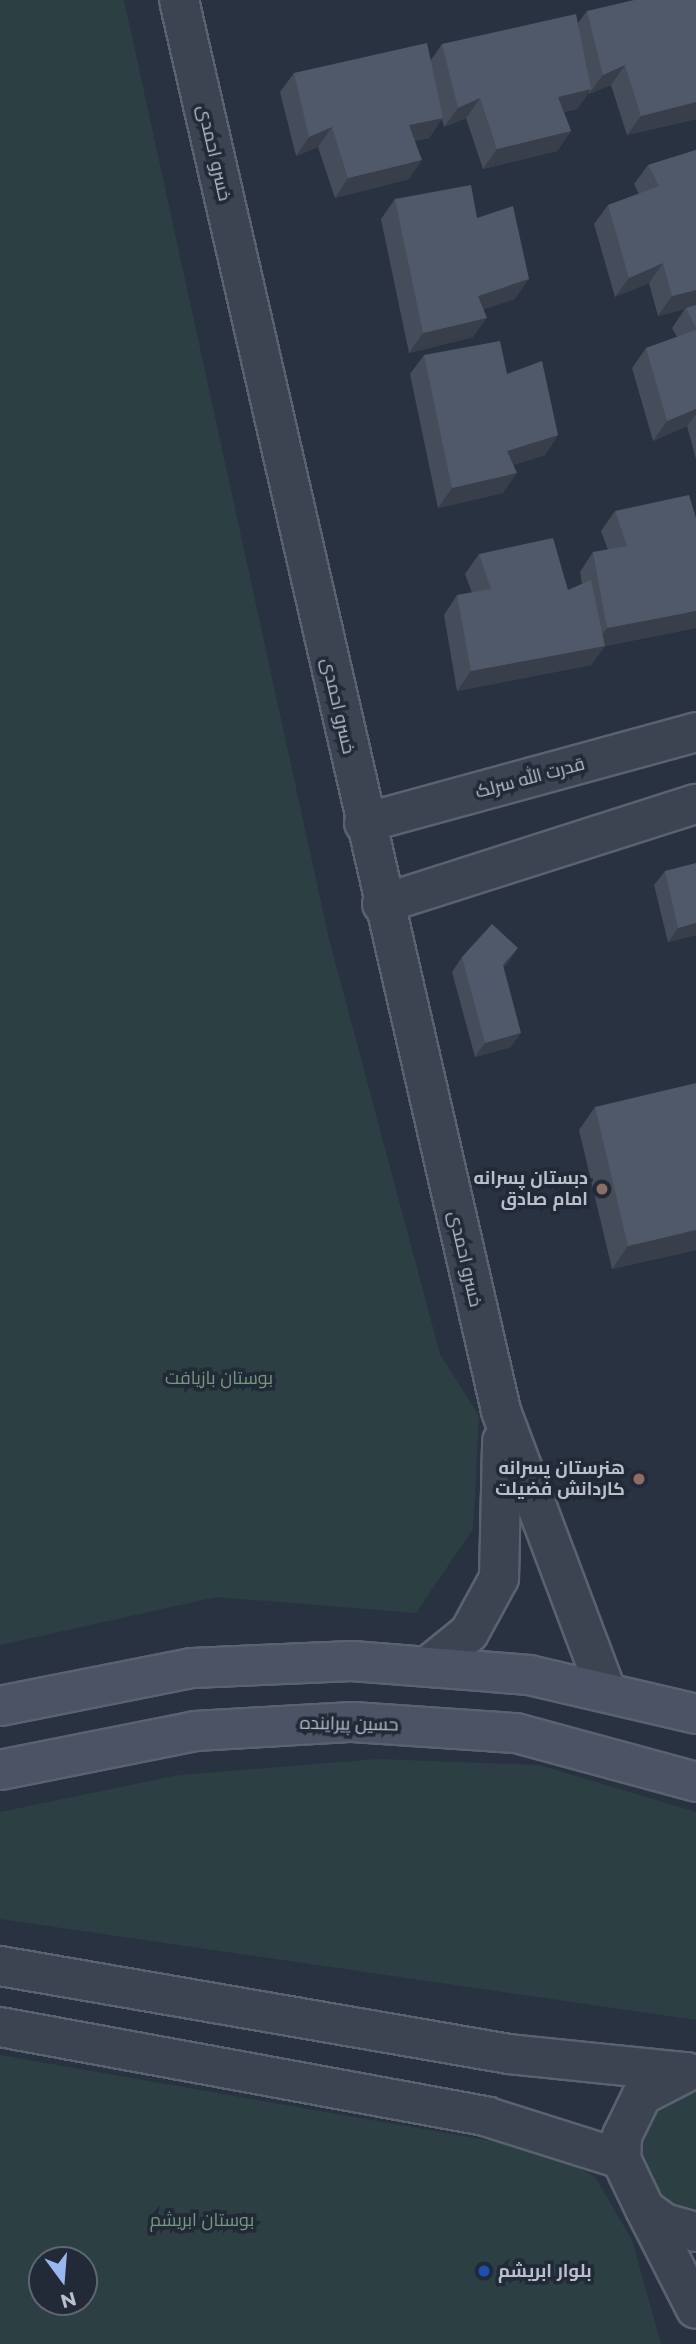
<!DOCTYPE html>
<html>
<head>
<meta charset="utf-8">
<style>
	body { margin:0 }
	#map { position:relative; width:696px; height:2344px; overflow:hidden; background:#293241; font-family:Montserrat,Cairo,sans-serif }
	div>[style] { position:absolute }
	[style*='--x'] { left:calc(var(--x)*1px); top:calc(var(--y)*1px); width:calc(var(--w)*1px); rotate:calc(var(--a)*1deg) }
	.green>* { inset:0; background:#2c4043 }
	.roads { filter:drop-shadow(2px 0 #5b626f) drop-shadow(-2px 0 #5b626f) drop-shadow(0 2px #5b626f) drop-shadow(0 -2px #5b626f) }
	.tertiary>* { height:38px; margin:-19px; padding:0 19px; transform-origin:19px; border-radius:19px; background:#3d4451 }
	.secondary>* { height:38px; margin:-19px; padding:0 19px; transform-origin:19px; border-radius:19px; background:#4c5364 }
	.wall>* { inset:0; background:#454d5b }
	.shaded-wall>* { inset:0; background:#383e4a }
	.building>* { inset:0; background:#50596a }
	.dots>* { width:19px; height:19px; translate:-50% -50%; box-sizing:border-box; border:4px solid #222937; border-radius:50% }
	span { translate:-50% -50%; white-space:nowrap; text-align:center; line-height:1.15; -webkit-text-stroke:7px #222937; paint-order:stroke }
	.street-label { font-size:18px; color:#bac0cb }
	.poi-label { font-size:18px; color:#bac0cb; font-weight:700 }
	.right { translate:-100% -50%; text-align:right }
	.left { translate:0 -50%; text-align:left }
	.park-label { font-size:18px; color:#739a7e }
	.north { position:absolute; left:28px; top:2246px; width:70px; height:70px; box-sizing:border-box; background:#222937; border:2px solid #5f6572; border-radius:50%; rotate:164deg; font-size:19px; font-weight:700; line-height:28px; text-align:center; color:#bac0cb }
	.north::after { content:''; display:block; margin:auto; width:24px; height:32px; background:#99b6f1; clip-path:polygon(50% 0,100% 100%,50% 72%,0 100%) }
</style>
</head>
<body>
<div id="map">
	<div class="green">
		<div style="clip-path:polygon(0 0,124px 0,329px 939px,440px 1354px,479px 1416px,473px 1529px,416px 1613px,216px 1597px,0 1645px)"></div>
		<div style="clip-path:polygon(379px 1759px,539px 1765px,696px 1812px,696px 2020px,0 1919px,0 1812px,179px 1775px)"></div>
		<div style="clip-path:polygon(evenodd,0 2055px,549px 2151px,595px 2177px,632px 2240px,661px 2344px,0 2344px,0 2055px,42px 2260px,84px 2260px,84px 2302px,42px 2302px,42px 2260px)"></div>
		<div style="clip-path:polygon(696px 2079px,696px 2224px,638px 2188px,635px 2121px)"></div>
	</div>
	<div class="roads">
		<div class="tertiary">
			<div style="--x:179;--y:0;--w:1447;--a:77.14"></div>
			<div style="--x:501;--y:1411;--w:296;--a:69.4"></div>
			<div style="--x:364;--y:823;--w:344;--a:-15.3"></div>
			<div style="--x:382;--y:904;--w:330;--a:-17.7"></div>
			<div style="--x:433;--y:1662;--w:46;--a:-38.9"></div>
			<div style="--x:469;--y:1633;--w:63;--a:-61.4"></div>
			<div style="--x:499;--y:1578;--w:137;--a:-88.7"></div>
			<div style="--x:0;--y:1966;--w:517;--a:9.81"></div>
			<div style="--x:509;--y:2054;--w:174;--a:5.9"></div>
			<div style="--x:0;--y:2027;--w:496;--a:10.4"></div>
			<div style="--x:488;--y:2117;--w:139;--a:17.5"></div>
			<div style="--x:687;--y:2072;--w:51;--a:152.9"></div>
			<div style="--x:642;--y:2095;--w:46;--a:116"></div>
			<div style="--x:622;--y:2136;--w:23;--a:92"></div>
			<div style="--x:621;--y:2159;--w:55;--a:64.4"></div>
			<div style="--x:645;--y:2209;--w:24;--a:36"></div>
			<div style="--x:664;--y:2223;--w:33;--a:16"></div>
			<div style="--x:645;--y:2209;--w:112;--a:63"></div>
		</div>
		<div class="secondary">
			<div style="--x:0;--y:1706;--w:196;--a:-11.2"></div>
			<div style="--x:192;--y:1668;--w:160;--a:-2.5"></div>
			<div style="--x:352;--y:1661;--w:178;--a:4.5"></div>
			<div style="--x:529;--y:1675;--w:171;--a:13.1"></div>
			<div style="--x:0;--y:1770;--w:199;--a:-11.3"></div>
			<div style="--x:195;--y:1731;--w:158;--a:-3.3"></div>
			<div style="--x:353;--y:1722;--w:163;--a:3.9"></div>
			<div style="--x:516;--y:1733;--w:187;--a:15.2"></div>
		</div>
	</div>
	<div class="wall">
		<div style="clip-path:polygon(696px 0,696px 119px,627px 135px,611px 85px,589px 94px,589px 92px,577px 109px,564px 112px,571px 131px,557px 151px,483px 169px,466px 118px,444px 127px,442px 119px,429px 138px,415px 141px,409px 179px,335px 198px,318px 147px,296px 156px,280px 92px,294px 73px,431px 60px,442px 44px,578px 23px,587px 11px)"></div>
		<div style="clip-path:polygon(696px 150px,696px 459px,687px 426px,653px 441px,632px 368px,646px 348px,677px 337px,672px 328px,685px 309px,658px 316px,649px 283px,615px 297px,594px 224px,608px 205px,639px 194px,634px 184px,648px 165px)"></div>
		<div style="clip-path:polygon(395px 199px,477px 218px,515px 299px,484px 309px,473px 337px,409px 353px,381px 219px)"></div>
		<div style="clip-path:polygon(424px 355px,507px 374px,558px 435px,545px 455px,513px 465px,503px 493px,438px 508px,410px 374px)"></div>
		<div style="clip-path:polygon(615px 511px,696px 628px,605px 646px,591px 665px,457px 691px,444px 615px,457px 595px,472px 593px,465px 574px,479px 554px,568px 590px,582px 584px,580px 572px,593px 552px,608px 550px,601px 531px)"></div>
		<div style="clip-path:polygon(665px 871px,696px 935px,668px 942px,654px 885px)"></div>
		<div style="clip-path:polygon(462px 957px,508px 963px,503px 967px,511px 1047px,475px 1057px,452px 972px)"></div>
		<div style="clip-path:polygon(595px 1107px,696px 1250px,612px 1269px,579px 1130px)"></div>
	</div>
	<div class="shaded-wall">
		<div style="clip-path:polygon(625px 65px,611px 85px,589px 94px,603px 75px)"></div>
		<div style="clip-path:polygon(591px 89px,577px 109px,544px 116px,558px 97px)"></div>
		<div style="clip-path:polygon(480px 98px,466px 118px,444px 127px,458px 108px)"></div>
		<div style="clip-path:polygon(696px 102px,696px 119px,627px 135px,641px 116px)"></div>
		<div style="clip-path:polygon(443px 118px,429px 138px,396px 145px,409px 125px)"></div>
		<div style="clip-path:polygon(332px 127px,318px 147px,296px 156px,309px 137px)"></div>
		<div style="clip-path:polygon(571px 131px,557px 151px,483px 169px,497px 149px)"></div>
		<div style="clip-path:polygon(422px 160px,409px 179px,335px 198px,348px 178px)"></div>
		<div style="clip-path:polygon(663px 263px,649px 283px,615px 297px,629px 278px)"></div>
		<div style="clip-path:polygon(529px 279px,515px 299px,464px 315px,478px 296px)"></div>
		<div style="clip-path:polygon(696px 290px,696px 306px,658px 316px,672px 296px)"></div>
		<div style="clip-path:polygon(487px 318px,473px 337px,409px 353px,423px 333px)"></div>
		<div style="clip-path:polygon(696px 409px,696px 414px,687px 426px,653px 441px,667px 421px)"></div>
		<div style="clip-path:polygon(558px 435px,545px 455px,493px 471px,507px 451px)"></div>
		<div style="clip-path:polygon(517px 473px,503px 493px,438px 508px,452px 488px)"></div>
		<div style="clip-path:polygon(696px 611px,696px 628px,593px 648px,607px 628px)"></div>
		<div style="clip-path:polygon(605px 646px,591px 665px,457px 691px,471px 671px)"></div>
		<div style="clip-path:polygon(696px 923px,696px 935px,668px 942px,678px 928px)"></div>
		<div style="clip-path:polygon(518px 948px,508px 963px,493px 979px,503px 965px)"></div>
		<div style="clip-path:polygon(521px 1033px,511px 1047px,475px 1057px,485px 1043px)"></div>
		<div style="clip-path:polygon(696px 1230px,696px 1250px,612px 1269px,628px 1246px)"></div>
	</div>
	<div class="building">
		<div style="clip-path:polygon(634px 0,696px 0,696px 102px,641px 116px,625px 65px,603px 75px,587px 11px)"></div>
		<div style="clip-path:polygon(576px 14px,591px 89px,558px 97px,571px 131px,497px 149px,480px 98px,458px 108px,442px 44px)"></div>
		<div style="clip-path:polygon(427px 43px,443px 118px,409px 125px,422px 160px,348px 178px,332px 127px,309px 137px,294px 73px)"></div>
		<div style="clip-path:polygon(696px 150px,696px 290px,672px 296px,663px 263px,629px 278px,608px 205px,659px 186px,648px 165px)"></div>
		<div style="clip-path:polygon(471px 185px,477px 218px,513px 206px,529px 279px,478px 296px,487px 318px,423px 333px,395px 199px)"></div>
		<div style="clip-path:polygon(696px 305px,696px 328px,686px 308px)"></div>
		<div style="clip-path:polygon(696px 330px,696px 409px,667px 421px,646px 348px)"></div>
		<div style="clip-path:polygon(500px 341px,507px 374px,542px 361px,558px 435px,507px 451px,517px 473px,452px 488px,424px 355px)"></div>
		<div style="clip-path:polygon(689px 495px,696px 518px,696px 611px,607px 628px,593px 552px,627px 546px,615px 511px)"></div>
		<div style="clip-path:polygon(553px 538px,568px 590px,591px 580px,605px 646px,471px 671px,457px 595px,491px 589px,479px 554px)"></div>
		<div style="clip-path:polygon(696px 863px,696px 923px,678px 928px,665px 871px)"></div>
		<div style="clip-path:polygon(492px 924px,518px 948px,503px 965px,521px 1033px,485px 1043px,462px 957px)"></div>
		<div style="clip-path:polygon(696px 1083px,696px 1230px,628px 1246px,595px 1107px)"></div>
	</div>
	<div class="dots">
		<div style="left:602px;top:1189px;background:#8d6e63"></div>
		<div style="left:639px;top:1479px;background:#8d6e63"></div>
		<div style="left:484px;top:2271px;background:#1a4fb4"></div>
	</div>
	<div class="street-label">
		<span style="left:214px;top:153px;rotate:77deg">خسرو احمدی</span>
		<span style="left:338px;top:706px;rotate:77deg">خسرو احمدی</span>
		<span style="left:530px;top:778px;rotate:-15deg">قدرت الله سرلک</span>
		<span style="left:465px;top:1259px;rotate:77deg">خسرو احمدی</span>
		<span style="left:349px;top:1724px;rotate:1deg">حسین پیراینده</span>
	</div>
	<div class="poi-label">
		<span class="right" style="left:588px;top:1189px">دبستان پسرانه<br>امام صادق</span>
		<span class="right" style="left:625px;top:1479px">هنرستان پسرانه<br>کاردانش فضیلت</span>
		<span class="left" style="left:498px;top:2271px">بلوار ابریشم</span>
	</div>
	<div class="park-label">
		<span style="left:219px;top:1378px">بوستان بازیافت</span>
		<span style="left:202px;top:2220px">بوستان ابریشم</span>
	</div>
	<div class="north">N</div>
</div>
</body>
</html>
